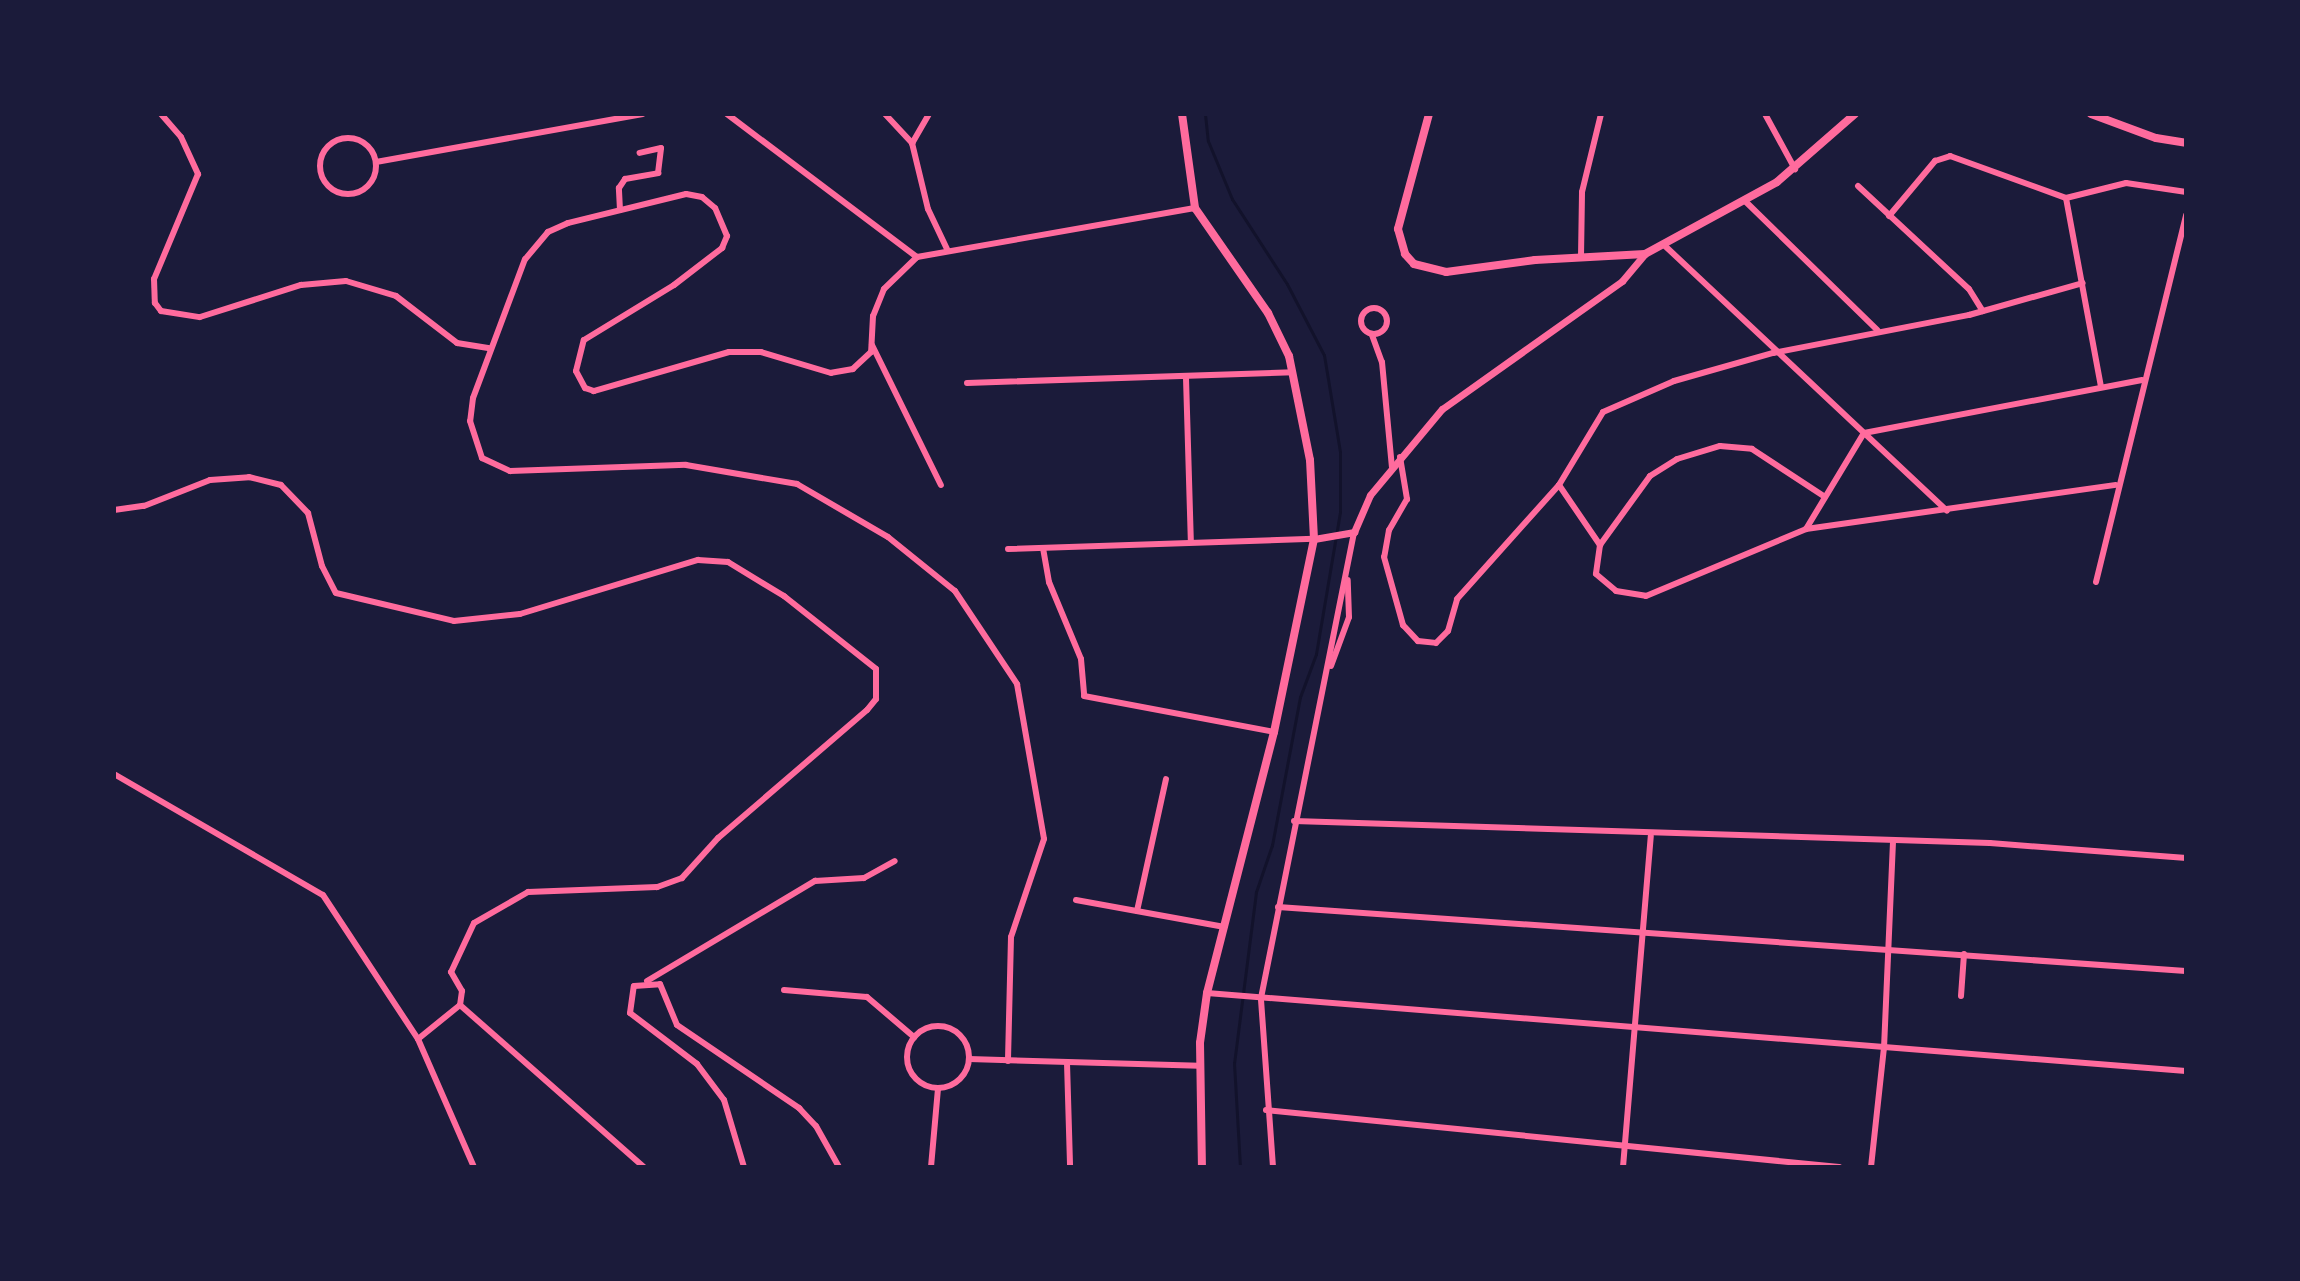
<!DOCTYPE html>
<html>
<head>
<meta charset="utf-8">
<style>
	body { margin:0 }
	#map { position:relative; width:2300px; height:1281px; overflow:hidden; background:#1b1b3a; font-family:"Open Sans",sans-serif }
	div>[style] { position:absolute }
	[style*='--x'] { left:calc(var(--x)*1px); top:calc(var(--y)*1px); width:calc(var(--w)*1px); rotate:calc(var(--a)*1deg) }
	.stream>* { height:3px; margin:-1.5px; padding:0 1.5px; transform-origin:1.5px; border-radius:1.5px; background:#12122b }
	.minor>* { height:6px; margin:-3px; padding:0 3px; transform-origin:3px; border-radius:3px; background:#ff6b9d }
	.minor>.ring { margin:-3px; padding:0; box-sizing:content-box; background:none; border:6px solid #ff6b9d; border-radius:50% }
	.tertiary>* { height:7px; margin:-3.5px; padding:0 3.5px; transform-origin:3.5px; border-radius:3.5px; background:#ff6b9d }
	.secondary>* { height:8px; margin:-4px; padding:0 4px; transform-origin:4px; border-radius:4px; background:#ff6b9d }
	span { translate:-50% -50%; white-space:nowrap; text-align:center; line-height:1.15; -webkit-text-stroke:6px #1b1b3a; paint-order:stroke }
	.frame { position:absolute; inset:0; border:116px solid #1b1b3a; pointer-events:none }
</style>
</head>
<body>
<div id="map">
	<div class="stream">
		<div style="--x:1205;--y:114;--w:27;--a:84"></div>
		<div style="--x:1208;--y:141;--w:63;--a:67.5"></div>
		<div style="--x:1232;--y:199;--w:101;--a:57.1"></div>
		<div style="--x:1287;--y:284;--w:80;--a:62.5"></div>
		<div style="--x:1324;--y:355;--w:98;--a:80.6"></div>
		<div style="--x:1340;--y:452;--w:60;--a:90"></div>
		<div style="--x:1340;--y:512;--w:144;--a:99.6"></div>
		<div style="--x:1316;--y:654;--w:46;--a:110.4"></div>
		<div style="--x:1300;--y:697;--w:151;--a:100.7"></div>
		<div style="--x:1272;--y:845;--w:50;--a:108.8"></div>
		<div style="--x:1256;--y:892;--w:172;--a:97.3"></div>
		<div style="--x:1234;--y:1063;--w:104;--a:86.7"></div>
	</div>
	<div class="minor">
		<div style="--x:161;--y:114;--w:30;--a:49"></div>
		<div style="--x:181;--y:137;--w:41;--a:65.3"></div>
		<div style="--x:198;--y:174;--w:114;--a:112.7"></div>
		<div style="--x:154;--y:279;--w:24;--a:88"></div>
		<div style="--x:155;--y:303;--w:10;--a:53"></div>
		<div style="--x:161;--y:311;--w:39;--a:9"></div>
		<div style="--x:200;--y:317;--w:106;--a:-17.6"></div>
		<div style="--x:301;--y:285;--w:45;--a:-5.1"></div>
		<div style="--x:346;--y:281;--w:52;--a:16.7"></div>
		<div style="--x:396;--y:296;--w:77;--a:37.6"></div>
		<div style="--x:457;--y:343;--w:33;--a:9"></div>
		<div style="--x:727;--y:114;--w:238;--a:37"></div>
		<div style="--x:917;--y:257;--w:282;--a:-10"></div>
		<div style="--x:885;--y:114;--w:40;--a:47"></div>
		<div style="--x:929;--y:114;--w:34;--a:120"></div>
		<div style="--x:912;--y:143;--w:68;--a:76.4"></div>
		<div style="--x:928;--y:209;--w:44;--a:64.6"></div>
		<div style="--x:1765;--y:114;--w:63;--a:61.4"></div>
		<div class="ring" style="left:320px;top:138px;width:50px;height:50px"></div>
		<div style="--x:376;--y:162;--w:271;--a:-10.2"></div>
		<div style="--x:1858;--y:186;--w:151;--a:42.9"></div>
		<div style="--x:1969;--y:289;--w:26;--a:58"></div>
		<div style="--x:2066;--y:198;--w:191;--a:79.5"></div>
		<div style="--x:1745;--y:201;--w:185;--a:44.3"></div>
		<div style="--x:620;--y:210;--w:22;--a:-93"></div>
		<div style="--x:619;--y:188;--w:11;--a:-56"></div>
		<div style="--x:625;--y:179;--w:34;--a:-10"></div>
		<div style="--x:658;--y:173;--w:25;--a:-83"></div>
		<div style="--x:661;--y:148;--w:22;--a:167"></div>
		<div style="--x:1889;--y:216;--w:72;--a:-50.1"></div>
		<div style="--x:1935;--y:161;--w:16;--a:-18"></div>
		<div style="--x:1950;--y:156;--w:123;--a:19.9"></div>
		<div style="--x:2066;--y:198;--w:62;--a:-14"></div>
		<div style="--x:2126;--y:183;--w:61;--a:8.5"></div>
		<div style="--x:1664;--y:245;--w:388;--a:43.2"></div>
		<div style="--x:917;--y:257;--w:46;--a:135.9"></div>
		<div style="--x:884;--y:289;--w:29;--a:112"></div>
		<div style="--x:873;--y:316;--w:36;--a:93"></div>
		<div style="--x:871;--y:352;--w:25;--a:137"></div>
		<div style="--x:853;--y:369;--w:22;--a:170"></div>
		<div style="--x:831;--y:373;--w:73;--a:-163.3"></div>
		<div style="--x:761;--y:352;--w:32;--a:180"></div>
		<div style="--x:729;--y:352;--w:141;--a:163.9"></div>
		<div style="--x:594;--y:391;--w:9;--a:-162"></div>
		<div style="--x:585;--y:388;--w:19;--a:-118"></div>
		<div style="--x:576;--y:371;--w:32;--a:-76"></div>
		<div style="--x:584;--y:340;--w:105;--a:-31.4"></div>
		<div style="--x:674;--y:285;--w:61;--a:-37.6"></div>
		<div style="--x:722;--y:248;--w:13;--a:-67"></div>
		<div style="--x:727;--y:236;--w:30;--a:-113"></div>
		<div style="--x:715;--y:208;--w:17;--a:-140"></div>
		<div style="--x:702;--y:197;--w:16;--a:-169"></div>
		<div style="--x:686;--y:194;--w:122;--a:166.2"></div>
		<div style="--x:568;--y:223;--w:22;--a:156"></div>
		<div style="--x:548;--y:232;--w:35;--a:130"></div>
		<div style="--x:525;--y:259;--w:148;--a:110.5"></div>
		<div style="--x:473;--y:398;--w:23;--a:97"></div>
		<div style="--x:470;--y:421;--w:39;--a:72"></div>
		<div style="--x:482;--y:458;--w:31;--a:25"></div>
		<div style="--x:510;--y:471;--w:176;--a:-2"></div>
		<div style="--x:686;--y:465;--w:113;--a:9.7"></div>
		<div style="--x:797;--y:484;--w:105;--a:30.2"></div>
		<div style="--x:888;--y:537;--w:86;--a:38.9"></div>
		<div style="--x:955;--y:591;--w:112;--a:56.3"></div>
		<div style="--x:1017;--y:684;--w:157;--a:80.1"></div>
		<div style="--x:1044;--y:839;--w:103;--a:108.6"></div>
		<div style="--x:1011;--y:937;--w:124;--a:91.4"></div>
		<div style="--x:1581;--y:257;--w:65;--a:-89.1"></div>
		<div style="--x:1582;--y:192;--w:80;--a:-76.3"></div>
		<div class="ring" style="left:1361px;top:308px;width:20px;height:20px"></div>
		<div style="--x:1372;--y:335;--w:29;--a:70"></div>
		<div style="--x:1382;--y:362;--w:105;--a:84.6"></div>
		<div style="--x:872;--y:345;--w:156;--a:63.8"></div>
		<div style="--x:1186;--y:378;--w:164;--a:88.3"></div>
		<div style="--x:967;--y:383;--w:326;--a:-1.9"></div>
		<div style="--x:1400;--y:457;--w:43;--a:80.5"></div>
		<div style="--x:1407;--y:499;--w:36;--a:120"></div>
		<div style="--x:1389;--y:530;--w:27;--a:100"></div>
		<div style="--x:1384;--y:557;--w:71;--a:74.4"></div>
		<div style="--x:1403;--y:625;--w:22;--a:47"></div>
		<div style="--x:1418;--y:641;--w:18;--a:6"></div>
		<div style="--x:1436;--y:643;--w:17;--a:-45"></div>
		<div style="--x:1448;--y:631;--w:33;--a:-74"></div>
		<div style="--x:1457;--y:599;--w:153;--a:-48.2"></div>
		<div style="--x:1559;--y:485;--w:85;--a:-58.9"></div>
		<div style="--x:1603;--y:412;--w:77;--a:-23.6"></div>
		<div style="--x:1674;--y:381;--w:103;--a:-15.8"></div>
		<div style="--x:1773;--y:353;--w:200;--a:-11"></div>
		<div style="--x:1969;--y:315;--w:118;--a:-15.7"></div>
		<div style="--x:1559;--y:485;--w:73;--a:55.7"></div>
		<div style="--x:1600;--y:545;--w:29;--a:98"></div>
		<div style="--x:1596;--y:574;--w:26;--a:40"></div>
		<div style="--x:1616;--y:591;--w:30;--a:9"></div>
		<div style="--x:1646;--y:596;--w:173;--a:-22.7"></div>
		<div style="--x:1806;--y:529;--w:313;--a:-8.1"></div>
		<div style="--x:114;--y:510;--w:30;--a:-8"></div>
		<div style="--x:144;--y:506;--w:71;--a:-21.5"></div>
		<div style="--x:210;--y:480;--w:39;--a:-4"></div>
		<div style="--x:249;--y:477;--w:33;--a:14"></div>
		<div style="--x:281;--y:485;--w:39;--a:46"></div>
		<div style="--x:308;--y:513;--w:55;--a:75.2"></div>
		<div style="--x:322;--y:566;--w:30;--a:63"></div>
		<div style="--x:336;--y:593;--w:121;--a:13.3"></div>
		<div style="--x:454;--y:621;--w:66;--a:-6.1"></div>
		<div style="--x:520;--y:614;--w:186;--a:-16.9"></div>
		<div style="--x:698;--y:560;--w:30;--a:4"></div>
		<div style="--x:728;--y:562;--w:66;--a:31.3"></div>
		<div style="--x:784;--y:596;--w:117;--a:38.4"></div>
		<div style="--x:876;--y:669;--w:30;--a:90"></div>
		<div style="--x:876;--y:699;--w:14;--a:129"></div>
		<div style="--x:867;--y:710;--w:196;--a:139.3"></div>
		<div style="--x:718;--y:838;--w:54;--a:132"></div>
		<div style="--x:682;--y:878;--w:27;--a:160"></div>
		<div style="--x:657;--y:887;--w:129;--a:177.8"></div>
		<div style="--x:528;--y:892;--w:62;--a:150.1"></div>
		<div style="--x:474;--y:923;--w:54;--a:115.1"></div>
		<div style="--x:451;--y:972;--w:22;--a:60"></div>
		<div style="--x:462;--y:991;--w:14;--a:98"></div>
		<div style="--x:460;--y:1005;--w:54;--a:141"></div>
		<div style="--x:418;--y:1039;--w:140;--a:66.4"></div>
		<div style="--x:1806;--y:529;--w:112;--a:-58.9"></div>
		<div style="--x:1864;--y:433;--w:283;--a:-10.8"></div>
		<div style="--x:1600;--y:545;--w:85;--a:-54.1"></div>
		<div style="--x:1650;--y:476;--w:32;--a:-32"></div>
		<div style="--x:1677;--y:459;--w:45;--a:-16.8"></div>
		<div style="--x:1720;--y:446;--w:32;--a:5"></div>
		<div style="--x:1752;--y:449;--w:87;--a:33.3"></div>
		<div style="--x:1043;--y:548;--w:35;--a:80"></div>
		<div style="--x:1049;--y:582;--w:83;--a:67.4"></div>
		<div style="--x:1081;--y:659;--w:37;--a:85"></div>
		<div style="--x:1084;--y:696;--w:193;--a:10.7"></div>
		<div style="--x:1008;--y:549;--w:306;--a:-1.9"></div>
		<div style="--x:2096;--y:582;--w:378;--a:-76.2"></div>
		<div style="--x:1331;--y:666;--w:52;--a:-69.8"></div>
		<div style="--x:1349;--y:617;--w:37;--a:-92"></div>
		<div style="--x:114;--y:774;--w:241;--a:30.1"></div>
		<div style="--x:323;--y:895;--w:173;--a:56.6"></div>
		<div style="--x:1294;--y:821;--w:696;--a:1.81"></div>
		<div style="--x:1990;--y:843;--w:197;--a:4.4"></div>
		<div style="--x:1076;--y:900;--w:151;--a:10.3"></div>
		<div style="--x:1278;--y:907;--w:910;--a:4.03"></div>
		<div style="--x:1137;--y:911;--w:135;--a:-77.6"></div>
		<div style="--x:647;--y:981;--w:196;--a:-30.8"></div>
		<div style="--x:815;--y:881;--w:49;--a:-3.5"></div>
		<div style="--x:864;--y:878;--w:35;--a:-29"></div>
		<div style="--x:784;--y:990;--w:83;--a:4.8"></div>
		<div style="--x:867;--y:997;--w:62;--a:40.4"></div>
		<div style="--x:1207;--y:993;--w:982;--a:4.56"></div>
		<div style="--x:1961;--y:996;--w:42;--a:-85.9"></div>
		<div style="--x:460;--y:1005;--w:245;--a:41.4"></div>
		<div class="ring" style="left:907px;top:1026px;width:56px;height:56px"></div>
		<div style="--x:969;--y:1059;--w:230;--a:1.7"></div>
		<div style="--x:1067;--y:1063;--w:104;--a:88.3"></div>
		<div style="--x:1266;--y:1110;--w:576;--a:5.68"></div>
		<div style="--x:744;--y:1167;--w:70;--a:-106.6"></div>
		<div style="--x:724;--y:1100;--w:45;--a:-126.9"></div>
		<div style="--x:697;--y:1064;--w:84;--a:-142.7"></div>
		<div style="--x:630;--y:1013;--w:27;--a:-82"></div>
		<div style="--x:634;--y:986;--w:26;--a:-4"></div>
		<div style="--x:660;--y:984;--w:44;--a:67.5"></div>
		<div style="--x:677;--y:1025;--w:148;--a:34.2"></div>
		<div style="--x:799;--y:1108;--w:25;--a:47"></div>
		<div style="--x:816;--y:1126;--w:47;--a:60.7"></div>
		<div style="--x:931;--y:1167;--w:79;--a:-84.9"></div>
		<div style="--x:1273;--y:1167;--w:169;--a:-94.1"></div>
		<div style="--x:1261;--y:998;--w:475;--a:-78.7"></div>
		<div style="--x:1623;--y:1167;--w:332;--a:-85.2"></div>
		<div style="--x:1871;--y:1167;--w:120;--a:-83.8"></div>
		<div style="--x:1884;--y:1048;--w:207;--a:-87.5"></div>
	</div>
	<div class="tertiary">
		<div style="--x:1314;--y:539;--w:41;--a:-9.9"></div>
		<div style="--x:1354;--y:532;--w:40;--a:-66.6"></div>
		<div style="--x:1370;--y:495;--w:112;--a:-50.1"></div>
		<div style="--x:1442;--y:409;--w:221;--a:-35.4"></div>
		<div style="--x:1622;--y:281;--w:35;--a:-50"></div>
	</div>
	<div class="secondary">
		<div style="--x:1182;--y:114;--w:95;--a:82.1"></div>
		<div style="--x:1195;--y:208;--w:128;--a:55.2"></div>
		<div style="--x:1268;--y:313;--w:48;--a:64"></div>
		<div style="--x:1289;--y:356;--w:106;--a:78.6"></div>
		<div style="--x:1310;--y:460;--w:79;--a:87.1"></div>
		<div style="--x:1314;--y:539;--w:197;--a:101.7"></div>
		<div style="--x:1274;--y:732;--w:269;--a:104.4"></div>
		<div style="--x:1207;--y:993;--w:50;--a:98"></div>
		<div style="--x:1200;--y:1043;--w:124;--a:89.1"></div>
		<div style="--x:1429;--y:114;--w:119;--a:105.1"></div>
		<div style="--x:1398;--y:229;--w:26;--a:74"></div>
		<div style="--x:1405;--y:254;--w:13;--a:48"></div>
		<div style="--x:1414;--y:264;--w:33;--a:14"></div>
		<div style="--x:1446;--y:272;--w:90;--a:-7.7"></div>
		<div style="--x:1535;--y:260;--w:110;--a:-3.1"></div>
		<div style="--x:1645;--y:254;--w:150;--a:-28.6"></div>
		<div style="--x:1777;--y:182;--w:103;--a:-41.1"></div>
		<div style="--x:2091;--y:114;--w:69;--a:20.3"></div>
		<div style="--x:2156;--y:138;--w:30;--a:9"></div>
	</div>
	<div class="frame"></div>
</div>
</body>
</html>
